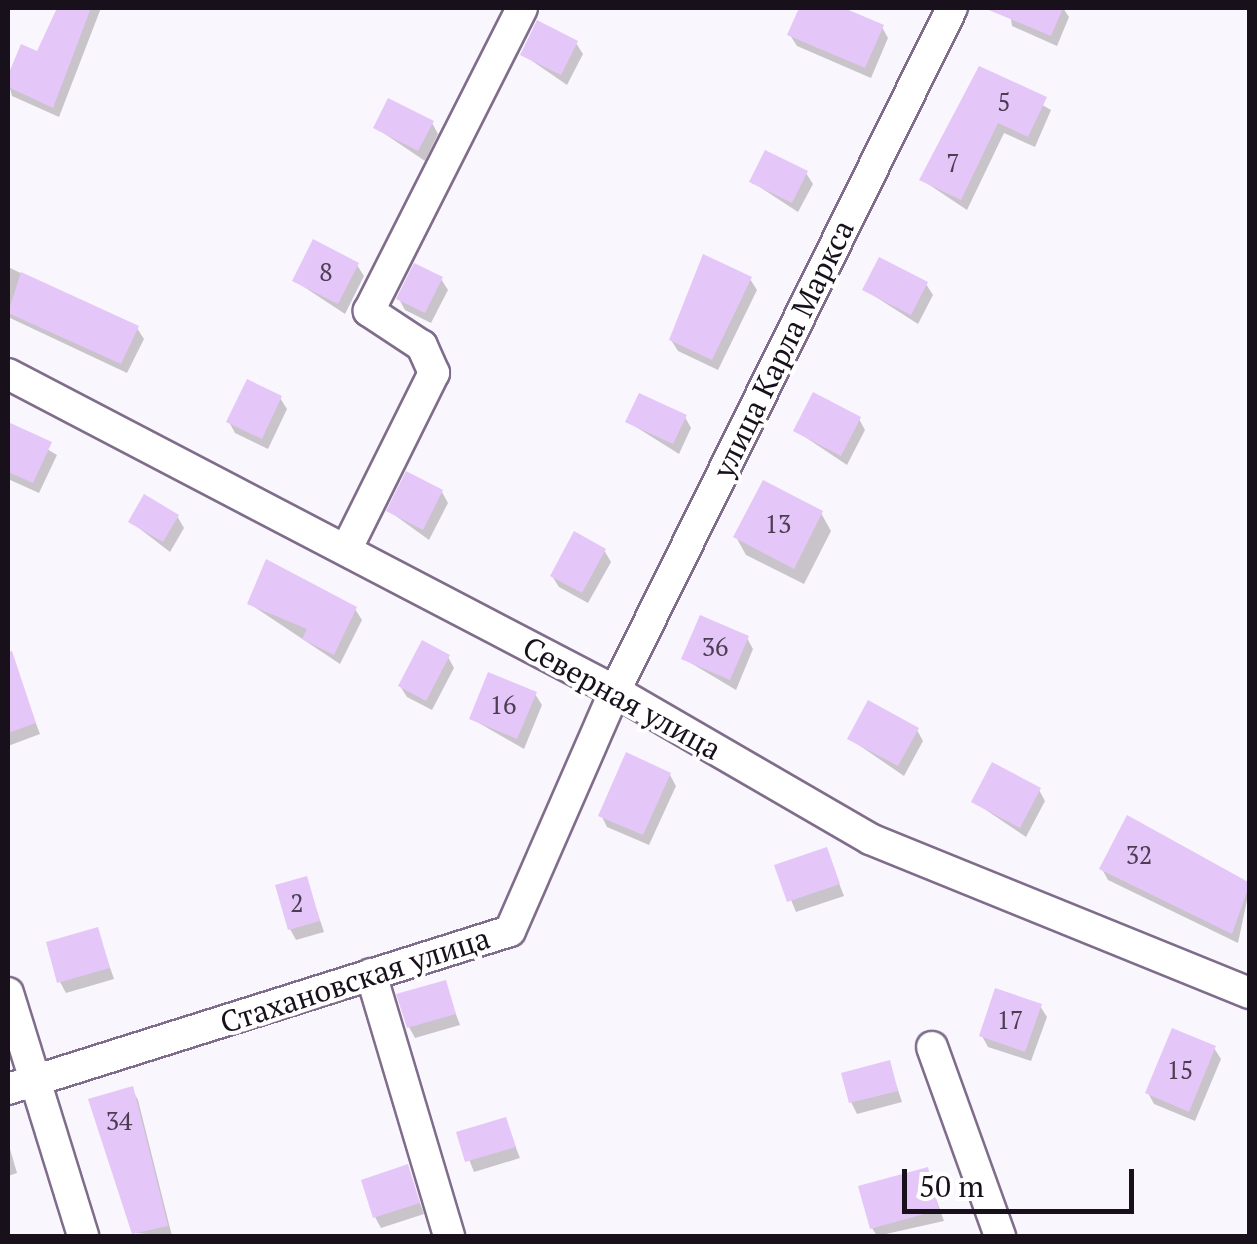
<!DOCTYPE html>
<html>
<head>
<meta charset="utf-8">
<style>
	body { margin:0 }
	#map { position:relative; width:1257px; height:1244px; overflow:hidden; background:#faf6fd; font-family:"PT Serif",serif }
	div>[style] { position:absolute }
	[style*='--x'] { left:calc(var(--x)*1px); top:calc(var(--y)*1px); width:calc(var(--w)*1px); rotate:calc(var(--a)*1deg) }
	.shadow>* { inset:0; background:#0003 }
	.building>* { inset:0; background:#e4c6f8 }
	.roads { filter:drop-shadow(2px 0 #7f6d8b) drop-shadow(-2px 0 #7f6d8b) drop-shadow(0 2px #7f6d8b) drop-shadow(0 -2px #7f6d8b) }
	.minor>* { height:30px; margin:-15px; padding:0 15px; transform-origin:15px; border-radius:15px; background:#fff }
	span { translate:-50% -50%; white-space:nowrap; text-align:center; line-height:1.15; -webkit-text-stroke:8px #fff; paint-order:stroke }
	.number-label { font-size:25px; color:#4b3e53 }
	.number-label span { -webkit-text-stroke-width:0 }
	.street-label { font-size:30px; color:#18111c }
	.frame { position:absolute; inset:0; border:10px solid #18111c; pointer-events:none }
	.scale { position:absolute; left:902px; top:1169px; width:232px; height:45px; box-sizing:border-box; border:5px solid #18111c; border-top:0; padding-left:12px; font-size:30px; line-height:35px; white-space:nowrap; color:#18111c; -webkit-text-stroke:8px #fff; paint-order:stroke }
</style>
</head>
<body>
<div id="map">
	<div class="shadow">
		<div style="clip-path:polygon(60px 8px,101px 8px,59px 117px,12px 96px,8px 81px,23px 48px,38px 55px)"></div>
		<div style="clip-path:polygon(802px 8px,837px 8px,882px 27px,888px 38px,871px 78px,797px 46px,790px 35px)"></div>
		<div style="clip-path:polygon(1009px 8px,1063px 8px,1069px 17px,1057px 46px,1012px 26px)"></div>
		<div style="clip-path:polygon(576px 43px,583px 54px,567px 85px,522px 54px)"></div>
		<div style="clip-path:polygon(980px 69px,1051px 110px,1035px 147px,1004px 133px,967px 210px,922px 180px)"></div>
		<div style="clip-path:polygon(432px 123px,438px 134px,425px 161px,376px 128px)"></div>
		<div style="clip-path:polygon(806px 173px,813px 184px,798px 212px,752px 182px)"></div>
		<div style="clip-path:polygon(357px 265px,364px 276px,345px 314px,295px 281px)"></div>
		<div style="clip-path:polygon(8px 267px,137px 328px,144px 339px,127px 373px,8px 317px)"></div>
		<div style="clip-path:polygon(441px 279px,448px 290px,431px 323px,405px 310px,399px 299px)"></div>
		<div style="clip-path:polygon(750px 279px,757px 290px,718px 370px,678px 351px,671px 340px)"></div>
		<div style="clip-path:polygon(926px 284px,933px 295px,918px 324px,865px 290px)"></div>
		<div style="clip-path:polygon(280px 398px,287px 409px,268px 449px,235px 433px,229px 422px)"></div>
		<div style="clip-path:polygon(685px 417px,691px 428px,679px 454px,628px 422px)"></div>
		<div style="clip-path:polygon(859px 419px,865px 430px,847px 465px,796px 431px)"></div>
		<div style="clip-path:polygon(8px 426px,57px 455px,39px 493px,8px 479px)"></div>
		<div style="clip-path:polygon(442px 492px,448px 503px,429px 540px,389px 511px)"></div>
		<div style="clip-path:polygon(821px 513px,831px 531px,804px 584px,746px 555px,736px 537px)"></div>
		<div style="clip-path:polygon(177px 516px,184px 528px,170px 552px,131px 522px)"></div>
		<div style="clip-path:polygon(604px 550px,611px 562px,588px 603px,559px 587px,552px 576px)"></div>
		<div style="clip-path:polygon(250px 604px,355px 609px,362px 620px,340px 664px)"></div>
		<div style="clip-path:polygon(747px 638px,753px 649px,736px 690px,684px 659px)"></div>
		<div style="clip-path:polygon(448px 657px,454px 668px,432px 710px,407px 697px,400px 686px)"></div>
		<div style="clip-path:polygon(20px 682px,40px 734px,8px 746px,8px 686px)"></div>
		<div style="clip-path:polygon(535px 694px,542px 705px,524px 749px,472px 719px)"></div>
		<div style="clip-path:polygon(917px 730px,923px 741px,904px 776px,850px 739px)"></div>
		<div style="clip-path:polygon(670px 775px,676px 786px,649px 845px,607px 827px,601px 815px)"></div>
		<div style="clip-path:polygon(1039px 790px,1045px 801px,1026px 837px,974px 802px)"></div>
		<div style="clip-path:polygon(1128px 818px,1250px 886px,1238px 943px,1108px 880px,1102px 869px)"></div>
		<div style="clip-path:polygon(826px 850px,844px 896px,796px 912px,777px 866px)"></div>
		<div style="clip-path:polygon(306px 879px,324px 932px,296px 940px,290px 929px)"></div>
		<div style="clip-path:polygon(97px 930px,114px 979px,66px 993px,60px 982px)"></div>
		<div style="clip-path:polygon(444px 982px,460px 1025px,415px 1038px,409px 1027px)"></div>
		<div style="clip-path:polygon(1040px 1006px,1047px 1017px,1031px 1061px,988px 1047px,982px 1036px)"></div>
		<div style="clip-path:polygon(1214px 1048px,1221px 1059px,1195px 1121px,1154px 1104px,1148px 1093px)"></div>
		<div style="clip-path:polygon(889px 1063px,902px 1102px,857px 1114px,851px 1102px)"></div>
		<div style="clip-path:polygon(132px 1089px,138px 1100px,172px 1236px,134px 1233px)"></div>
		<div style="clip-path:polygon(505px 1120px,520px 1158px,474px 1172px,459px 1134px)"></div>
		<div style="clip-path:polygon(8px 1142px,17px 1173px,8px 1176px)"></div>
		<div style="clip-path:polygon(407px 1167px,424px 1214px,381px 1228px,375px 1217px)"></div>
		<div style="clip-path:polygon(926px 1170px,944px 1221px,877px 1236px,872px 1228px)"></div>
	</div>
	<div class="building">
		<div style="clip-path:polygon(57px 8px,91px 8px,53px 108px,8px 87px,8px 75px,21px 44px,37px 51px)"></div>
		<div style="clip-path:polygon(799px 8px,844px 8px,884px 25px,865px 68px,787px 35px)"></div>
		<div style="clip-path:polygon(984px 8px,1063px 8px,1051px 36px)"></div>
		<div style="clip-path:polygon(537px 20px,578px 41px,561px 75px,520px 55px)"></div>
		<div style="clip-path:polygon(979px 66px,1047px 97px,1028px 137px,998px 123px,961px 200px,919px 180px)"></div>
		<div style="clip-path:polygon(388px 98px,434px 121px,418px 151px,373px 128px)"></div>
		<div style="clip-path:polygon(765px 150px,808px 171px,792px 203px,749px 182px)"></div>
		<div style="clip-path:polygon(313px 239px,359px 263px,338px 304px,292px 281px)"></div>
		<div style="clip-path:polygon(703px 254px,752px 277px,712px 360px,669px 340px)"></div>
		<div style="clip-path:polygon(879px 257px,928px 282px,911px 315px,862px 290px)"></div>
		<div style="clip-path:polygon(414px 263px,443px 277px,425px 313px,396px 299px)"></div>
		<div style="clip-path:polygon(21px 272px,139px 326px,121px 364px,8px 313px)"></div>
		<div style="clip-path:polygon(247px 379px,282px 396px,262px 439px,226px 422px)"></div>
		<div style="clip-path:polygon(813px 392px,861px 417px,841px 456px,793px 431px)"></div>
		<div style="clip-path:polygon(639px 393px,687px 415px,673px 444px,625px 422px)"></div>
		<div style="clip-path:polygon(8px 422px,52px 442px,33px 483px,8px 472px)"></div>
		<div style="clip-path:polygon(406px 471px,443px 490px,423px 530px,386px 511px)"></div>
		<div style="clip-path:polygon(763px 480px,823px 511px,794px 569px,733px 537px)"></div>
		<div style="clip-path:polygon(144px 494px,179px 515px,163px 542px,128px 522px)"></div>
		<div style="clip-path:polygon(574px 531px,606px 549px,582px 593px,550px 576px)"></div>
		<div style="clip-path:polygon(266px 559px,357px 607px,334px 655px,302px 639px,307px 629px,247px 604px)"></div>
		<div style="clip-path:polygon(700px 615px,749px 636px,730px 680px,681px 659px)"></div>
		<div style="clip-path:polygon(422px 640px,450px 655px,426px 701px,398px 686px)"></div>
		<div style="clip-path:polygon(12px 651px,36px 723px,8px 733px,8px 652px)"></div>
		<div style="clip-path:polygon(488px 672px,537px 692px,517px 739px,469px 719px)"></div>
		<div style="clip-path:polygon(868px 700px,919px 728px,898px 766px,847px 739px)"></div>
		<div style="clip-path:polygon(626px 752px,671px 773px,643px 835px,598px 816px)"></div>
		<div style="clip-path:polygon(992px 762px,1041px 788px,1020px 828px,971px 802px)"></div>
		<div style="clip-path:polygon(1127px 815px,1250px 883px,1232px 934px,1099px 869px)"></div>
		<div style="clip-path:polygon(827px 847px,840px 884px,787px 902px,774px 865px)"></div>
		<div style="clip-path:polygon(307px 876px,320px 921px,288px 930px,275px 885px)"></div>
		<div style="clip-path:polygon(98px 927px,110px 968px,57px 983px,46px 942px)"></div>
		<div style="clip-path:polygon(446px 980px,456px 1014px,407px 1028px,396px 994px)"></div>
		<div style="clip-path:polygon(995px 988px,1042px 1004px,1025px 1052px,979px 1036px)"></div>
		<div style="clip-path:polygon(1172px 1028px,1216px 1046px,1189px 1112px,1145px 1093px)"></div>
		<div style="clip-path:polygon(890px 1060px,898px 1091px,849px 1103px,841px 1073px)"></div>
		<div style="clip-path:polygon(133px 1086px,168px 1226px,132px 1234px,88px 1099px)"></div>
		<div style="clip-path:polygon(506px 1117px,516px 1147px,465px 1162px,456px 1132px)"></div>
		<div style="clip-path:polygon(408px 1164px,420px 1203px,373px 1218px,361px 1180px)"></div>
		<div style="clip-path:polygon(928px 1167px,939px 1210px,870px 1229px,858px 1186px)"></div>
	</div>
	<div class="roads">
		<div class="minor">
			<div style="--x:8;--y:374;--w:685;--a:27.58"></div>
			<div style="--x:615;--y:691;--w:295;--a:30.1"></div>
			<div style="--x:870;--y:839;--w:410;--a:22.1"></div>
			<div style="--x:346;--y:550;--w:198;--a:-63.6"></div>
			<div style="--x:434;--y:373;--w:30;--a:-114"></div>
			<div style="--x:422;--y:346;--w:64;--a:-146.6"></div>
			<div style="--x:369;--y:311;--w:339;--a:-63.2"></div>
			<div style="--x:371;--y:974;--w:273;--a:73.4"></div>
			<div style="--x:8;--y:993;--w:254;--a:72.8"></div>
			<div style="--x:932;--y:1047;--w:201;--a:70.2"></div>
			<div style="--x:8;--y:1089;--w:526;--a:-17.47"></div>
			<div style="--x:510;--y:931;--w:262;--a:-66.4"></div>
			<div style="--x:615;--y:691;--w:762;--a:-63.74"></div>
		</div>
	</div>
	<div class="number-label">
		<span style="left:1004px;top:102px">5</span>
		<span style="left:953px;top:163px">7</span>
		<span style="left:326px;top:272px">8</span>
		<span style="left:778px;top:524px">13</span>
		<span style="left:715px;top:647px">36</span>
		<span style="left:503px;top:705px">16</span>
		<span style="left:1139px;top:855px">32</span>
		<span style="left:297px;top:903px">2</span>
		<span style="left:1010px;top:1020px">17</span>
		<span style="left:1180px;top:1070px">15</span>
		<span style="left:119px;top:1121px">34</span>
	</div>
	<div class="street-label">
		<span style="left:783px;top:349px;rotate:-64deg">улица Карла Маркса</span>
		<span style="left:622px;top:698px;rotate:29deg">Северная улица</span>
		<span style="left:355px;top:980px;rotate:-18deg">Стахановская улица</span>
	</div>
	<div class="frame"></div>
	<div class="scale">50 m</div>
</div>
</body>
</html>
